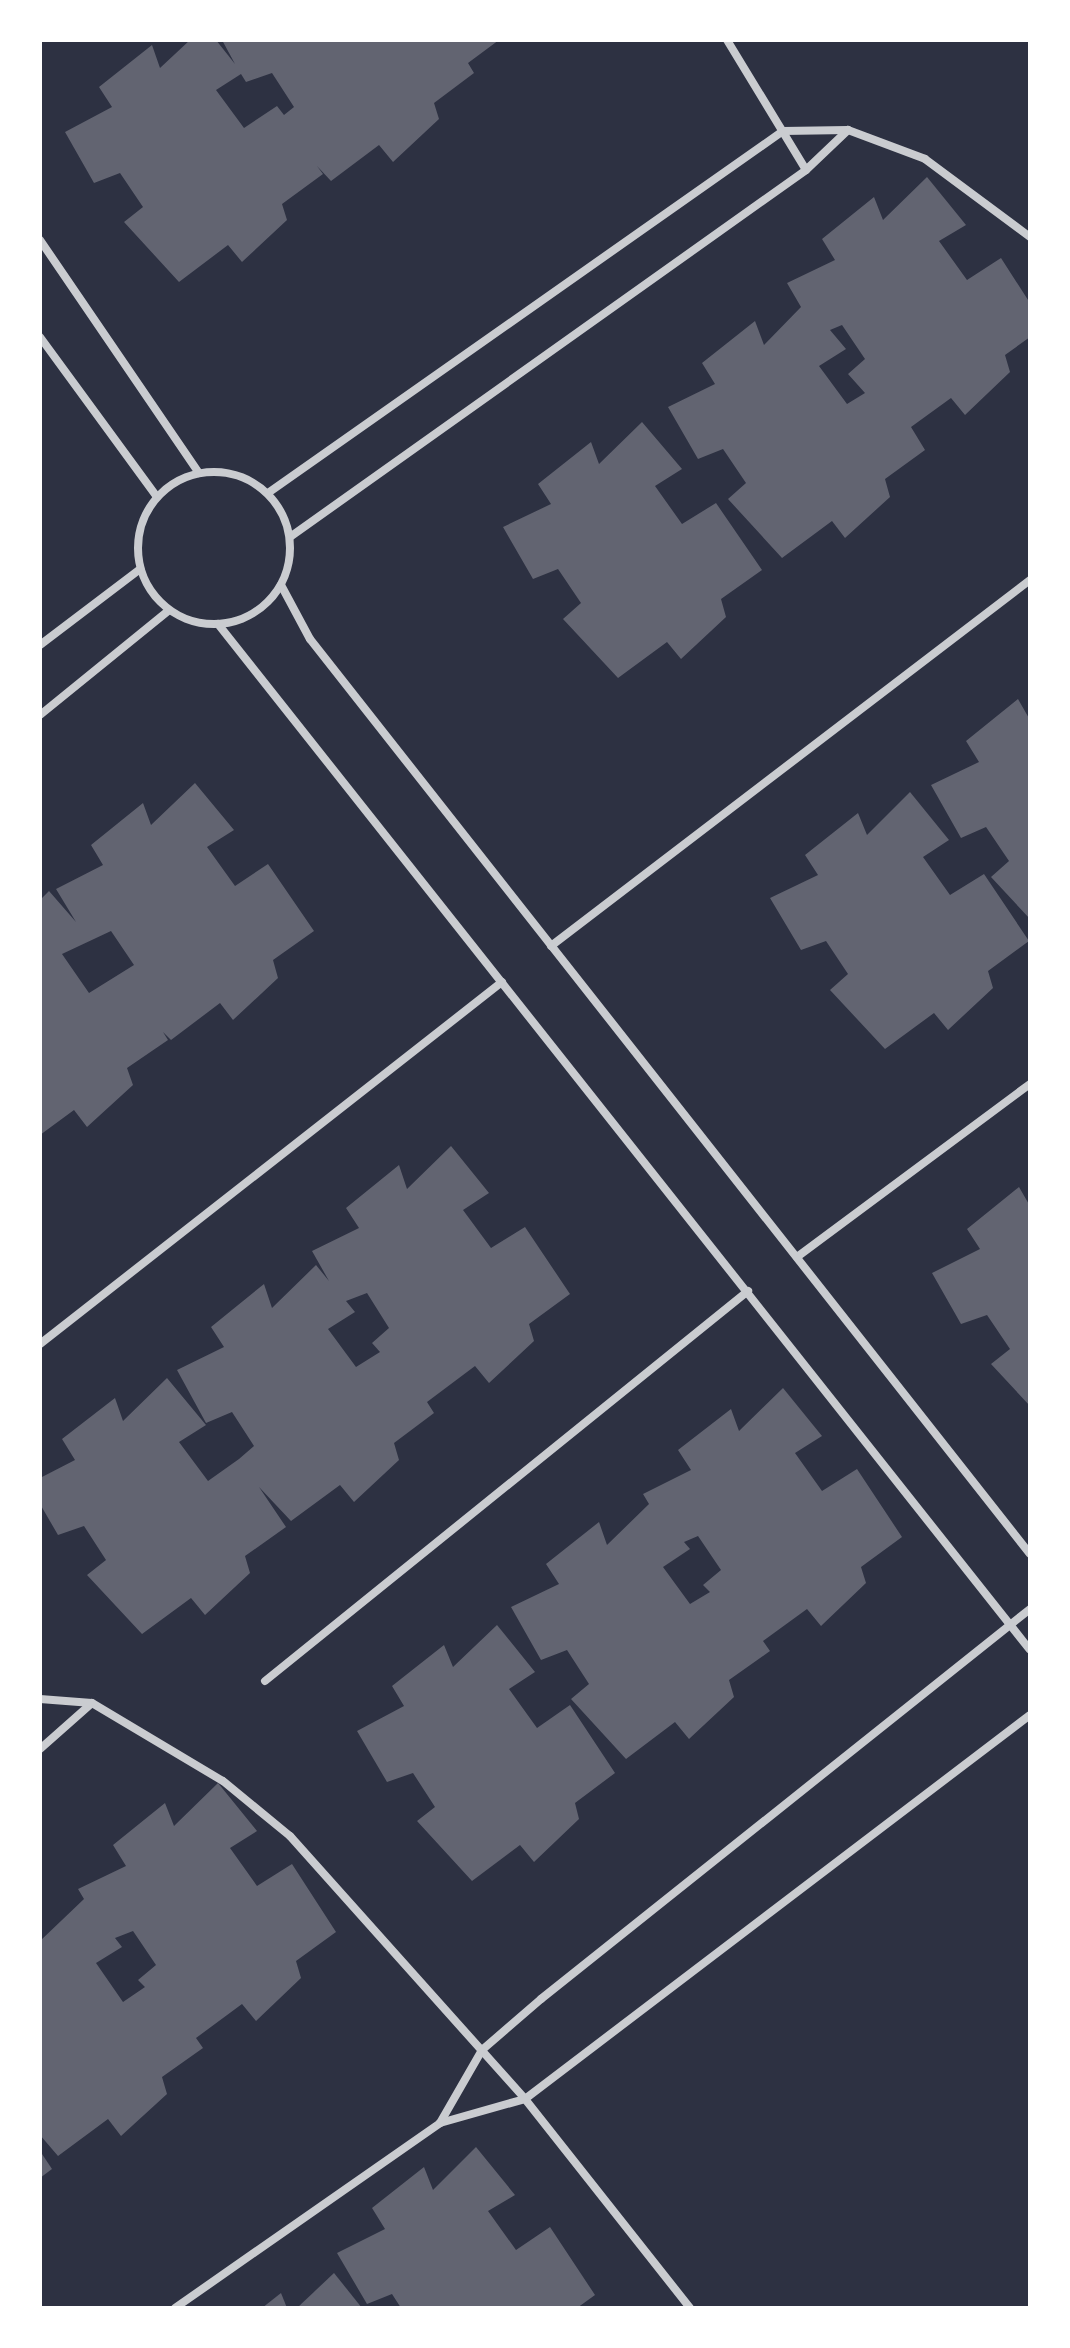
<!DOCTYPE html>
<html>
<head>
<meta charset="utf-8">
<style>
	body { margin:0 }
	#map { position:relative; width:1070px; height:2348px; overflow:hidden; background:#2d3142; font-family:"Noto Serif",serif }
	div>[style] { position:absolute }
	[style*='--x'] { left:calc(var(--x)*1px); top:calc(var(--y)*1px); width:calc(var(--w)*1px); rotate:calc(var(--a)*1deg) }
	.building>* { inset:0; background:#626471 }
	.service>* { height:8px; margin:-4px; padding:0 4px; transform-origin:4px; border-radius:4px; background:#caccd0 }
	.service>.ring { margin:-4px; padding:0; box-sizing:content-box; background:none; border:8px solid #caccd0; border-radius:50% }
	span { translate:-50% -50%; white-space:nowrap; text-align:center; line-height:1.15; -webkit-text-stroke:8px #fff; paint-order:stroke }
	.frame { position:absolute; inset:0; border:42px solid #fff; pointer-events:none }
</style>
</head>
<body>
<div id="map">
	<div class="building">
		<div style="clip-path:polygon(evenodd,190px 40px,216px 40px,235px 64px,222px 40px,499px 40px,468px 63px,474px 73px,434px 103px,439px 119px,393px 162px,379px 145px,331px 181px,317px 166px,323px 174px,282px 204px,287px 220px,242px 262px,228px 245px,179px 282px,124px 222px,143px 207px,120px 173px,94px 183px,65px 132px,112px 107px,99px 87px,152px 45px,160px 68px,190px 40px,272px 73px,294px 107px,284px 115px,277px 106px,244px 128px,216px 90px,241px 74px,246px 82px,272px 73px)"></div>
		<div style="clip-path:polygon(evenodd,927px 177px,966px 225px,939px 241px,967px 280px,1001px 258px,1030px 303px,1030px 337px,1005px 355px,1010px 372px,965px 415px,951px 398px,911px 427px,925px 450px,885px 479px,890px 497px,845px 538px,832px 521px,782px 558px,728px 499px,746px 483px,723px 449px,698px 459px,668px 407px,715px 384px,702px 363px,755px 321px,764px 345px,801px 307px,787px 283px,835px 260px,822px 239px,874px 197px,883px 220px,927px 177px,842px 325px,865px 359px,848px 374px,865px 393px,847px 404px,819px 366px,846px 349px,830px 330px,842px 325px)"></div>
		<div style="clip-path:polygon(642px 422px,682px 469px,655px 486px,682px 524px,716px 503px,762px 570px,721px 599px,726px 617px,681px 659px,667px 642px,618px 678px,563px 619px,581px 603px,558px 569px,533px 579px,503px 527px,551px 504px,538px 484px,591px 442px,599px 464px)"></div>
		<div style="clip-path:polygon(1018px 699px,1030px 720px,1030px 919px,991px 877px,1009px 861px,986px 827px,961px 838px,931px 785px,979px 762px,966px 741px)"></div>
		<div style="clip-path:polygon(evenodd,195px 783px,234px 830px,207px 847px,235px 886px,268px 864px,314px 931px,273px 960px,278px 978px,233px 1020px,220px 1003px,171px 1040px,163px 1032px,168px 1040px,127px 1068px,133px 1085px,87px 1127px,74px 1110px,40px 1135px,40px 900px,49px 891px,76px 922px,56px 889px,103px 865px,91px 845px,143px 803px,151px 825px,195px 783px,111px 931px,134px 965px,89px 993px,62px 954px,111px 931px)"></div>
		<div style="clip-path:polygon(910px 792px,949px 840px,923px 857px,950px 895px,984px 874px,1029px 941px,988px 971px,993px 988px,948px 1030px,934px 1013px,885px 1049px,830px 990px,848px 974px,826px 941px,801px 950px,770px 898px,818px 875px,805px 855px,858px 813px,867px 835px)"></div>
		<div style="clip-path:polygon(evenodd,451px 1146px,489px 1193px,463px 1210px,491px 1248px,525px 1227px,570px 1294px,529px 1324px,534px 1341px,489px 1383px,475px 1366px,427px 1402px,434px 1413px,394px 1443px,399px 1460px,354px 1502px,340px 1485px,291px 1521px,259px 1487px,286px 1527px,245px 1556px,250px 1573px,205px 1615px,191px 1598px,142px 1634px,87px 1575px,106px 1560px,84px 1526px,58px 1535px,40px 1504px,40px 1478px,75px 1460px,62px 1439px,115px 1398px,123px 1421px,167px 1378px,206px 1425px,179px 1442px,208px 1481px,239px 1459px,254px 1446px,232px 1412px,206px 1423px,177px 1370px,224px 1347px,211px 1327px,264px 1284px,272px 1308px,316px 1265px,329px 1281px,312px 1251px,359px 1228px,346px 1208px,399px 1165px,407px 1189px,451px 1146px,367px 1293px,389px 1328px,372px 1343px,380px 1352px,356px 1367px,328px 1329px,355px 1312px,346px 1301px,367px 1293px)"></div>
		<div style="clip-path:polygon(1019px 1187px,1030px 1206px,1030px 1406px,991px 1364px,1010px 1349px,987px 1315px,961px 1324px,932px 1273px,980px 1249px,967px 1229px)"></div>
		<div style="clip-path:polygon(evenodd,783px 1388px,822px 1436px,795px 1453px,822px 1491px,857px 1469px,902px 1537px,861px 1567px,866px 1583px,821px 1626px,807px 1609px,763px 1641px,770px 1651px,729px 1680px,734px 1697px,689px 1739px,675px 1722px,626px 1759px,571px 1699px,589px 1684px,567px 1650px,541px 1660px,511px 1607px,559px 1584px,546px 1564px,599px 1522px,607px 1545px,649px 1504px,643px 1494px,691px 1470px,678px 1450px,731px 1409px,739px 1431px,783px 1388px,698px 1536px,721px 1570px,703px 1585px,710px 1592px,690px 1604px,663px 1567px,690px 1549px,684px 1542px,698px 1536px)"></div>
		<div style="clip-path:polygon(497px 1625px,535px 1672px,509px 1689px,537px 1728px,570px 1705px,615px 1773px,575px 1803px,579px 1819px,534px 1862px,520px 1845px,472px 1881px,417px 1821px,435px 1807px,413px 1773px,387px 1782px,357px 1731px,404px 1706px,392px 1686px,444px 1645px,453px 1667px)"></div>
		<div style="clip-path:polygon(evenodd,218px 1783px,257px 1831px,230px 1848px,257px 1886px,292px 1864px,336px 1932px,296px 1961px,301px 1978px,256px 2021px,242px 2004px,196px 2038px,203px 2048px,162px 2077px,167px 2094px,121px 2136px,108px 2119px,58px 2156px,40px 2135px,40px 1941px,84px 1899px,78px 1889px,126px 1866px,113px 1845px,165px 1803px,174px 1826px,218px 1783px,133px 1931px,156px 1965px,138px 1980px,145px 1987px,123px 2002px,96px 1963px,122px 1947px,115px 1938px,133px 1931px)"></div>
		<div style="clip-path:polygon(476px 2147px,515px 2195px,488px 2211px,516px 2250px,550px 2227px,595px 2295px,577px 2308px,401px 2308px,392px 2294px,367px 2304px,337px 2253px,385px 2229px,372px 2208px,424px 2167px,433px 2190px)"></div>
		<div style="clip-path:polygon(40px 2151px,52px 2169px,40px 2178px)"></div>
		<div style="clip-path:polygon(334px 2273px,362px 2308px,297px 2308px)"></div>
		<div style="clip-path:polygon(281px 2293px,287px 2308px,262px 2308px)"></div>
	</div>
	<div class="service">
		<div style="--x:727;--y:40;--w:152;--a:58.7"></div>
		<div style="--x:40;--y:240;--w:282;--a:55.7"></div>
		<div style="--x:40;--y:337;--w:198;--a:53.8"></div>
		<div class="ring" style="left:138px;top:472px;width:144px;height:144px"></div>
		<div style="--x:268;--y:493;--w:629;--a:-35.1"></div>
		<div style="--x:783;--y:131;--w:65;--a:-0.9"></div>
		<div style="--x:848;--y:130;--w:82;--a:20.6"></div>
		<div style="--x:925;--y:159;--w:131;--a:36.6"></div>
		<div style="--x:290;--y:537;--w:633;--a:-35.42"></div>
		<div style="--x:806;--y:170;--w:58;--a:-43.6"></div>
		<div style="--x:281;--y:585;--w:61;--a:61.8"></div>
		<div style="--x:310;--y:639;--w:1164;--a:51.8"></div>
		<div style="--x:218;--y:624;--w:1308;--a:51.64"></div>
		<div style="--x:40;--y:645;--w:126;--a:-37.2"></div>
		<div style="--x:40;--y:715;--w:166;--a:-39.1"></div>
		<div style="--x:551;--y:946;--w:603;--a:-37.38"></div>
		<div style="--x:797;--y:1257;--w:290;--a:-36.6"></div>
		<div style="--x:40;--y:1344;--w:587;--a:-38.08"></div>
		<div style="--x:265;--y:1681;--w:621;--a:-38.92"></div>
		<div style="--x:40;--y:1699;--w:52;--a:4.4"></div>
		<div style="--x:92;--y:1703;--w:152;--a:30.8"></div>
		<div style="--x:223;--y:1781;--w:87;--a:39.4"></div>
		<div style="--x:290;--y:1836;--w:353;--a:48.2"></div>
		<div style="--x:525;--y:2099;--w:266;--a:51.7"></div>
		<div style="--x:40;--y:1749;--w:69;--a:-41.5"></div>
		<div style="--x:440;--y:2123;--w:84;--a:-60.1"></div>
		<div style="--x:482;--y:2050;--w:78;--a:-40.8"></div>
		<div style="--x:541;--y:1999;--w:625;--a:-38.57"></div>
		<div style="--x:175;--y:2308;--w:323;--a:-34.9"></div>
		<div style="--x:440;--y:2123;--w:88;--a:-15.8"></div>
		<div style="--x:525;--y:2099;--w:634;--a:-37.25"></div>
	</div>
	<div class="frame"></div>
</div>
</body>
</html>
